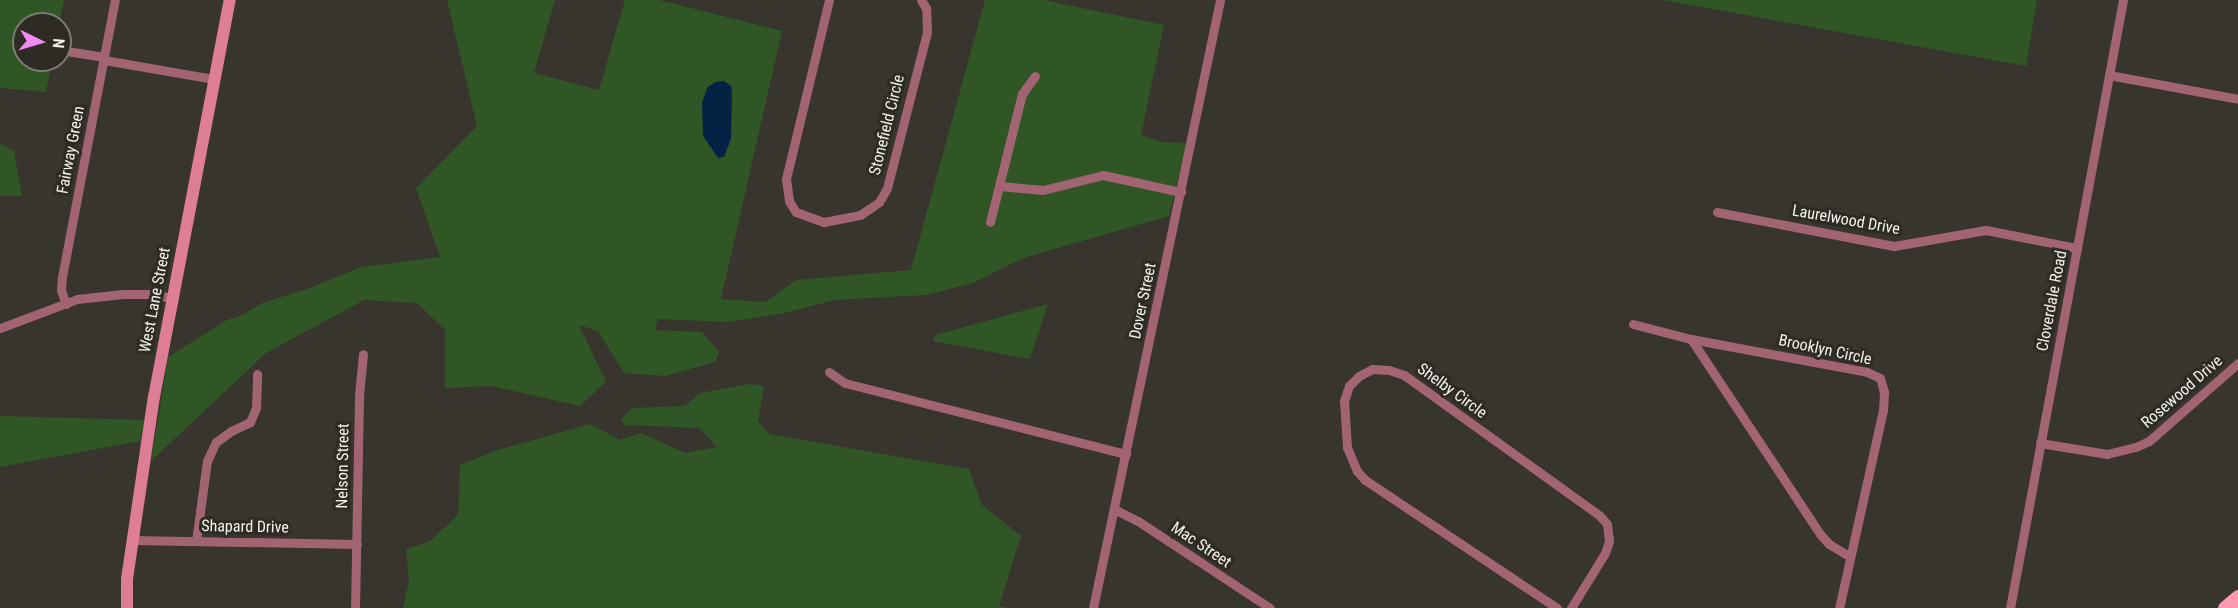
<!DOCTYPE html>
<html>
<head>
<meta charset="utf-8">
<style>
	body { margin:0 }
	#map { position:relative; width:2238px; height:608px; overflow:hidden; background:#37352d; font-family:"Roboto Condensed",sans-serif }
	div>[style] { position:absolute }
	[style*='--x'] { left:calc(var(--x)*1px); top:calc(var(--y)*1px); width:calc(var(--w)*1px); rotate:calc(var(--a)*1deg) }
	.green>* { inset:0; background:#315625 }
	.water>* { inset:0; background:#032244 }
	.street>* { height:9px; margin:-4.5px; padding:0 4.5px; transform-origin:4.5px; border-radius:4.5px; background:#a26473 }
	.secondary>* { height:12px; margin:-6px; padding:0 6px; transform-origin:6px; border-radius:6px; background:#de7d96 }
	.primary>* { height:15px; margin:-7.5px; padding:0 7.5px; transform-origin:7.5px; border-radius:7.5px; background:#ff9ab3 }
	span { translate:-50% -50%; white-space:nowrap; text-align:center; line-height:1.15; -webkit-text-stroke:6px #2d2b24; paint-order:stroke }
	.street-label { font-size:16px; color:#f3f1ed }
	.north { position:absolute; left:12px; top:12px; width:60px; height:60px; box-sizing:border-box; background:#2d2b24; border:2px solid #7c7a74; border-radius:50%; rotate:95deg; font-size:16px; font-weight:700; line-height:24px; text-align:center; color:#f3f1ed }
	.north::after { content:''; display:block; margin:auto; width:21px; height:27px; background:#f28af3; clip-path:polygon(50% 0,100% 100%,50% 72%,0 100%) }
</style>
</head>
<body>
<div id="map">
	<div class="green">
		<div style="clip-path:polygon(0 0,64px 0,59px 24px,24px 24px,24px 60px,52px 60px,46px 92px,0 88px)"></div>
		<div style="clip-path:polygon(447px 0,555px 0,534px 73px,599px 90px,625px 0,659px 0,782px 31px,721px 299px,765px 302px,796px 280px,911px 270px,985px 0,1043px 0,1164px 25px,1141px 135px,1160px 142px,1187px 143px,1169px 216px,1023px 258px,973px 283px,926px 295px,835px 300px,780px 314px,727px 322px,658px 319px,655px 330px,702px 332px,719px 352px,715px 362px,665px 376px,624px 373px,598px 331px,579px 325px,606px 382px,580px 406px,491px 386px,445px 388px,445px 330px,417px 303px,364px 300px,266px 353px,151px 461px,168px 357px,227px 320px,243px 315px,262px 303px,307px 289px,361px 267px,440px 257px,416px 188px,477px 126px)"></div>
		<div style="clip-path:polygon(1663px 0,2037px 0,2026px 66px)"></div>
		<div style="clip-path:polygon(0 144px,14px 151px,22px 196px,0 196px)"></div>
		<div style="clip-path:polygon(1048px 304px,1030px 359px,933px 341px,935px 335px)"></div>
		<div style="clip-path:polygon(750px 384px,764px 386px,758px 421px,769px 434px,969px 469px,982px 505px,1021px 536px,999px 606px,1009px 608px,403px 608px,409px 581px,406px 549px,430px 541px,458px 515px,460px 465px,498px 450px,590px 424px,620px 440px,641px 433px,685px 453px,717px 447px,699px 428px,625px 425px,621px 419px,632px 408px,685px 406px,700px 393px)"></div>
		<div style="clip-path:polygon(0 416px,145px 420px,140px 441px,0 467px)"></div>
	</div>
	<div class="water">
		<div style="clip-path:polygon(724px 81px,731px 86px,732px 92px,731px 139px,724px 157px,718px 158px,703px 136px,702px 103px,707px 88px,715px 82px)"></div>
	</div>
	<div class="street">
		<div style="--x:829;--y:0;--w:184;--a:103.5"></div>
		<div style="--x:786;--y:179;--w:22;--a:82"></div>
		<div style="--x:789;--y:201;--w:13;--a:58"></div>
		<div style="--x:796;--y:212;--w:30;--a:20"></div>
		<div style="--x:824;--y:222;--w:37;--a:-11"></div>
		<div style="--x:860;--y:215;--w:11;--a:-34"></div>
		<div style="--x:869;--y:209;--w:12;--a:-35"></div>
		<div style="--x:879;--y:202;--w:16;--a:-60"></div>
		<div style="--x:887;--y:188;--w:161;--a:-75.6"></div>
		<div style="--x:927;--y:32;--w:24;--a:-92"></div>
		<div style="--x:926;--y:8;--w:9;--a:-122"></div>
		<div style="--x:60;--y:50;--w:45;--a:9"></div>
		<div style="--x:104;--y:60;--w:112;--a:9.8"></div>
		<div style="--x:2109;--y:75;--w:131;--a:10.5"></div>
		<div style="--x:1000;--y:186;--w:43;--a:5.3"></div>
		<div style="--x:1043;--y:190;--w:62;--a:-14"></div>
		<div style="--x:1103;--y:175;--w:80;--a:12.3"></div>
		<div style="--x:1717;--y:212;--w:180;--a:10.9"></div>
		<div style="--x:1894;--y:246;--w:93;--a:-9.9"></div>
		<div style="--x:1986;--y:230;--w:93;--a:11.2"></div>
		<div style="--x:990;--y:222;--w:132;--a:-76"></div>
		<div style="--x:1022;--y:94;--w:22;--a:-54"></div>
		<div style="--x:66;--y:304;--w:15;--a:-110"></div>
		<div style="--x:61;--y:290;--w:13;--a:-86"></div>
		<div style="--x:62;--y:277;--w:282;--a:-79.2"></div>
		<div style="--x:1633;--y:324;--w:60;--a:14.5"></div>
		<div style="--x:1691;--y:339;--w:179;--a:10.6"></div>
		<div style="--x:1867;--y:372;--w:14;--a:25"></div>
		<div style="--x:1880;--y:378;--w:15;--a:74"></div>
		<div style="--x:1884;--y:392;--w:18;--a:93"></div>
		<div style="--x:1883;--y:410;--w:203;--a:102.5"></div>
		<div style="--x:0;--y:328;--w:82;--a:-20.6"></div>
		<div style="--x:77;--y:299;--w:46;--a:-6.2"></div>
		<div style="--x:123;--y:294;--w:28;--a:0"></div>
		<div style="--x:151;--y:294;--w:21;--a:11"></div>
		<div style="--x:1691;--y:339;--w:234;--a:56.5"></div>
		<div style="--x:1820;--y:534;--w:13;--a:48"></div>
		<div style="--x:1829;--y:544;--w:23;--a:31"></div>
		<div style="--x:829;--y:372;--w:19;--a:35"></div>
		<div style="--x:845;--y:383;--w:290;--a:14.2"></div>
		<div style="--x:2040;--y:443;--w:68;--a:9.3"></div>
		<div style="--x:2107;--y:454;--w:30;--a:-14"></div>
		<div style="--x:2136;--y:447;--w:14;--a:-25"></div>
		<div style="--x:2149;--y:441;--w:118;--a:-41.2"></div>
		<div style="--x:1114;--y:509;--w:27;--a:27"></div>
		<div style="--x:1138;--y:521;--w:158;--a:33.4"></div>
		<div style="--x:132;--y:540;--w:225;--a:1"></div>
		<div style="--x:196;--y:541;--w:81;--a:-82.2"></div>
		<div style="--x:207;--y:461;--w:21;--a:-65"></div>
		<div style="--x:216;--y:442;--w:19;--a:-36"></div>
		<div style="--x:231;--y:431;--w:21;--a:-25"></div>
		<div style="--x:250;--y:422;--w:15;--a:-67"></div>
		<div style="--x:256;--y:408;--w:34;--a:-88"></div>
		<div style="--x:355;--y:608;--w:213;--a:-88.9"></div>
		<div style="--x:359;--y:395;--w:41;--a:-84.4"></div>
		<div style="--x:1093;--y:608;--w:621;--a:-78.2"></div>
		<div style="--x:1557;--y:608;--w:231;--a:-146.3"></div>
		<div style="--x:1365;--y:480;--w:12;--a:-132"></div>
		<div style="--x:1357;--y:471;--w:26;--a:-113"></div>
		<div style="--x:1347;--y:447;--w:46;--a:-93.7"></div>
		<div style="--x:1344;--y:401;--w:16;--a:-72"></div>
		<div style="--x:1349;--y:386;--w:14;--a:-45"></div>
		<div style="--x:1359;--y:376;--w:15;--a:-28"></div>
		<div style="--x:1372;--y:369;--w:17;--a:3"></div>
		<div style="--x:1389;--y:370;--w:16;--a:18"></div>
		<div style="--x:1404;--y:375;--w:240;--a:35.7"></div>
		<div style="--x:1599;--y:515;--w:12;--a:48"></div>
		<div style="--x:1607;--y:524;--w:17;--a:83"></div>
		<div style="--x:1609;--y:541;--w:13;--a:108"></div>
		<div style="--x:1605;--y:553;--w:65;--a:121.7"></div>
		<div style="--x:2010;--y:608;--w:618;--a:-79.47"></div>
	</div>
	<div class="secondary">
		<div style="--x:127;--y:608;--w:29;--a:-90"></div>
		<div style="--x:127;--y:579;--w:184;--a:-81.6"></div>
		<div style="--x:154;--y:397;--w:404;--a:-79.2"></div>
	</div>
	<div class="primary">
		<div style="--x:2225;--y:608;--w:17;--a:-40"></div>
	</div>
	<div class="street-label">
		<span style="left:887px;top:125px;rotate:-76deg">Stonefield Circle</span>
		<span style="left:71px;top:150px;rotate:-79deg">Fairway Green</span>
		<span style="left:1846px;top:220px;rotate:10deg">Laurelwood Drive</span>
		<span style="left:155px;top:300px;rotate:-79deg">West Lane Street</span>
		<span style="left:1143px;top:301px;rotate:-78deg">Dover Street</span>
		<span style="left:2052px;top:301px;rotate:-79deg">Cloverdale Road</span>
		<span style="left:1825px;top:350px;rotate:12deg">Brooklyn Circle</span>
		<span style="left:1452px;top:391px;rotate:36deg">Shelby Circle</span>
		<span style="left:2182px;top:392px;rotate:-41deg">Rosewood Drive</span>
		<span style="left:343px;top:466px;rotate:-89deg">Nelson Street</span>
		<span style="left:245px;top:527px;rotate:1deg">Shapard Drive</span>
		<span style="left:1201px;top:545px;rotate:34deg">Mac Street</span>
	</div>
	<div class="north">N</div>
</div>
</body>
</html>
